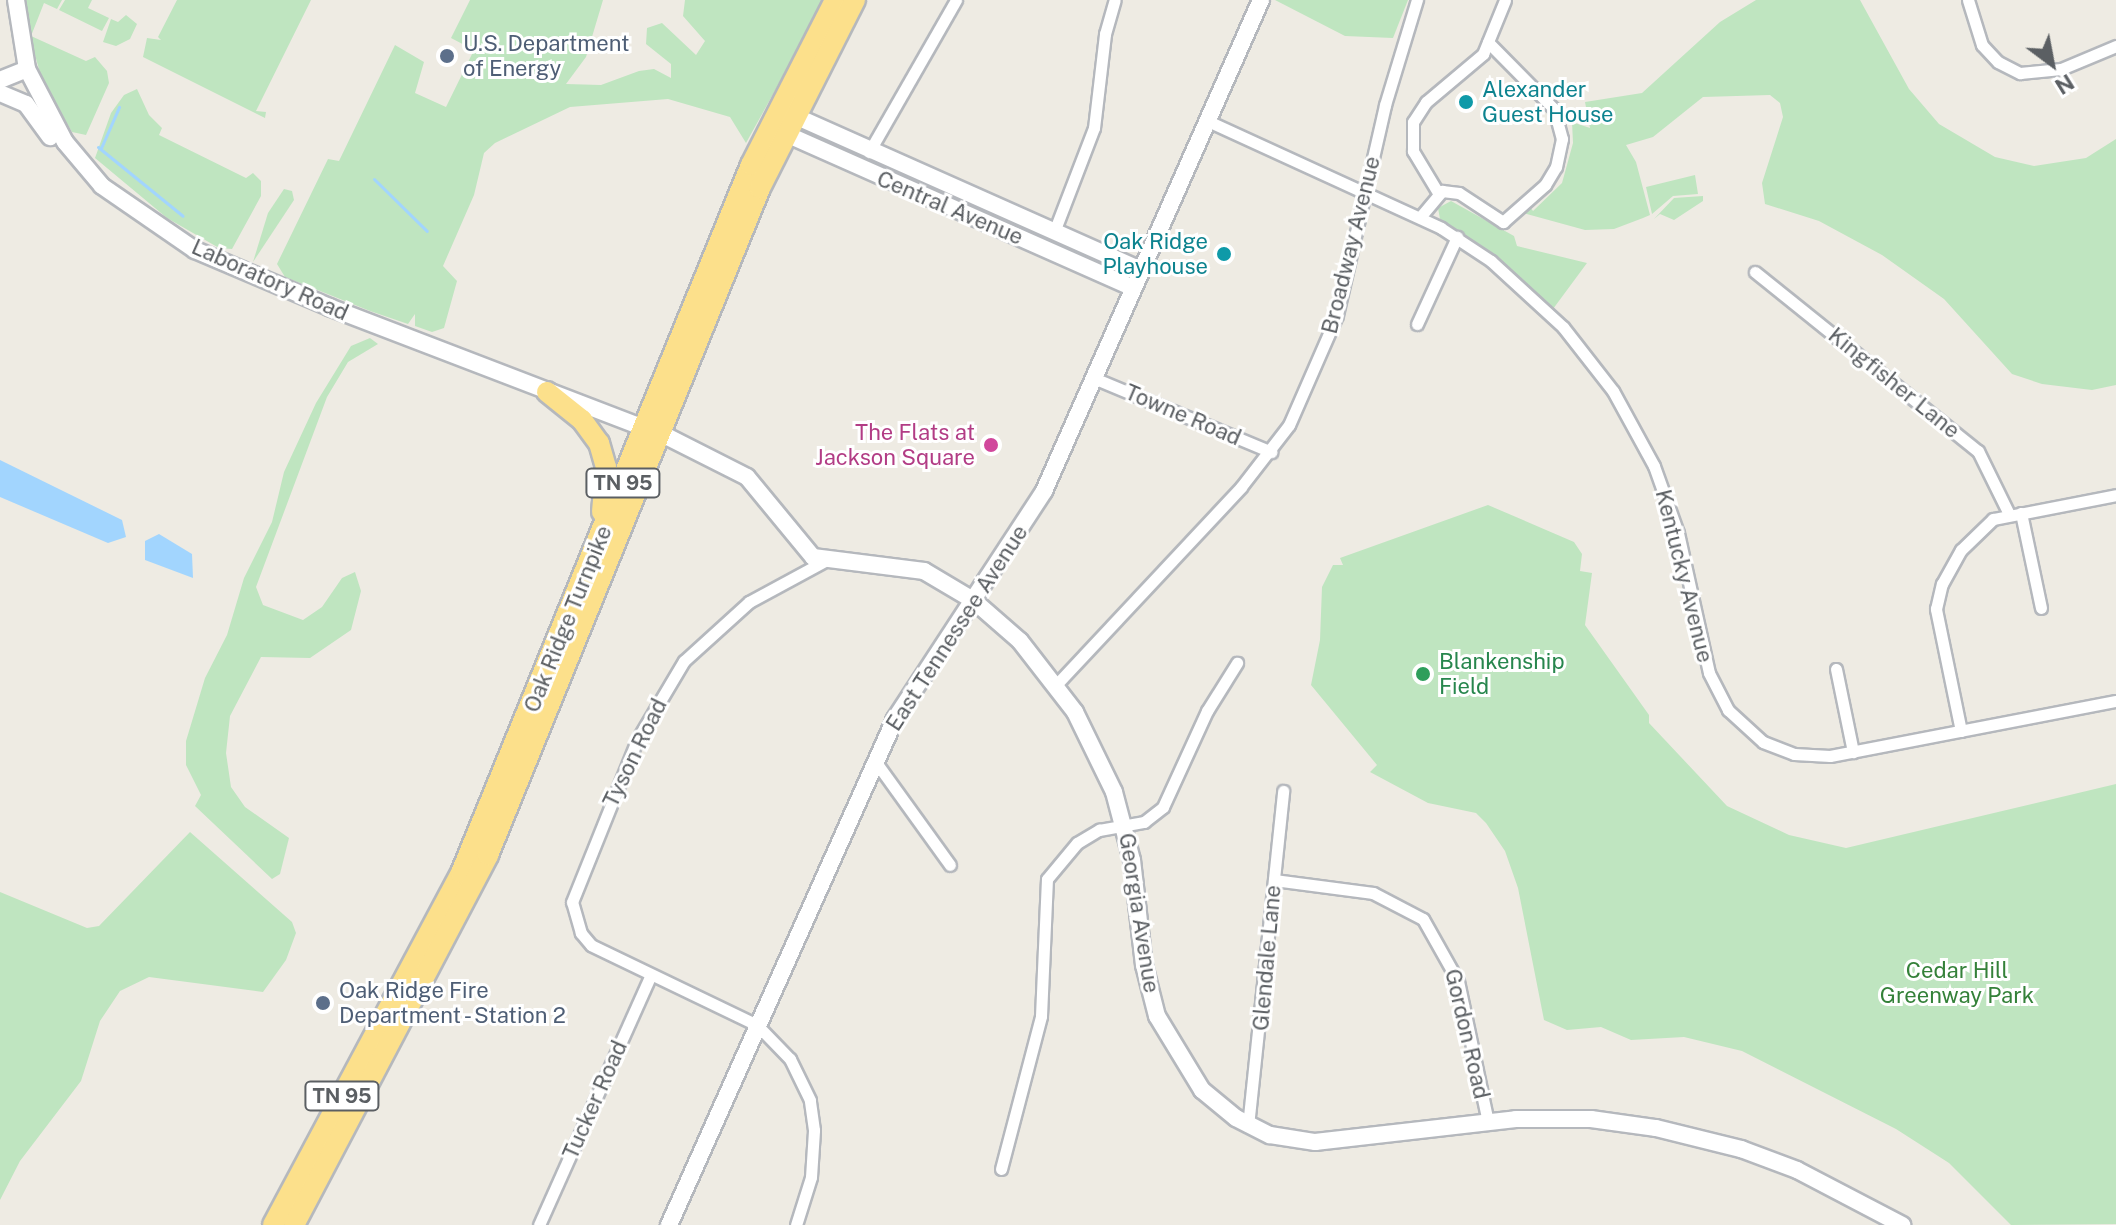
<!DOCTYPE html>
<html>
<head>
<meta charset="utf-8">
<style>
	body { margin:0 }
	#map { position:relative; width:2116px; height:1225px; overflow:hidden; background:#eeebe3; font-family:"Public Sans",sans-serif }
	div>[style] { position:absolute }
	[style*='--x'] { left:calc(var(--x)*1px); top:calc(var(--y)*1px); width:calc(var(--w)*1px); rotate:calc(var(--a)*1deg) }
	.green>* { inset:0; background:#bfe5c0 }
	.water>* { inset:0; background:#a2d5fe }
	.stream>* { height:3px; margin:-1.5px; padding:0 1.5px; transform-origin:1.5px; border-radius:1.5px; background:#a2d5fe }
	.roads { filter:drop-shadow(2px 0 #b5b8bd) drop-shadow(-2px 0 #b5b8bd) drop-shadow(0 2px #b5b8bd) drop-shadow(0 -2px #b5b8bd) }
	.street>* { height:11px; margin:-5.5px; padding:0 5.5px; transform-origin:5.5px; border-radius:5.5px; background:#fff }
	.secondary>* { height:16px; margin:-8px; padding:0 8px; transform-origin:8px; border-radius:8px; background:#fff }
	.highway>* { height:20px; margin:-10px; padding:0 10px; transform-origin:10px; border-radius:10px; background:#fce08b }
	.dots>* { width:22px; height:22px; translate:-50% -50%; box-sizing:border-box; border:4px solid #fff; border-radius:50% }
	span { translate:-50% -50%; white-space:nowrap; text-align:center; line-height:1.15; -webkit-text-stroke:6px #fff; paint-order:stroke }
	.shield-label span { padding:2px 6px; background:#fff; border:2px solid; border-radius:6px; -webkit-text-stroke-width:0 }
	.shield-label { font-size:20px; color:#5b5f63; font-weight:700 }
	.service-label { font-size:22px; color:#4e5e75 }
	.left { translate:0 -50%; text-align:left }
	.culture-label { font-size:22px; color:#0d838f }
	.right { translate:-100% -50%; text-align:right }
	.street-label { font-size:22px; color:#5b5f63 }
	.hotel-label { font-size:22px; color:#b23c85 }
	.leisure-label { font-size:22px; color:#27864d }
	.park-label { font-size:22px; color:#348139 }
	.north { position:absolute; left:2012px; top:24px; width:80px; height:80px; -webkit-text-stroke:6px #fff; paint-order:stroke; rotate:148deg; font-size:22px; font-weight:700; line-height:32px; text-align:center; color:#5b5f63 }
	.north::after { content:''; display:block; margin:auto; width:28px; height:36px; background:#5b5f63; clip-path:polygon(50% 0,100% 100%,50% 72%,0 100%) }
</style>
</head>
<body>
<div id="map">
	<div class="green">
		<div style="clip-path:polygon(26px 0,62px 0,57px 9px,44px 3px,31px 36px,86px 61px,95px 57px,107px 71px,109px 83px,86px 135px,72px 132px,43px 83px,30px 38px)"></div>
		<div style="clip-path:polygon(65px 0,92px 0,88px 8px,109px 18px,102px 31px,59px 10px)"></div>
		<div style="clip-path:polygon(177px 0,311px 0,256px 111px,266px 112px,265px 118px,143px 57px,147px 38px,161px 40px,158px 37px)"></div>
		<div style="clip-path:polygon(470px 0,603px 0,586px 57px,566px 84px,601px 85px,639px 71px,654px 69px,671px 78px,671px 64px,646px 44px,647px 28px,662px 23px,696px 55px,705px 41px,683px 16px,685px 0,825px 0,746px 143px,730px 117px,668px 99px,570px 107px,495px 143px,484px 153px,474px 195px,443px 266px,457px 281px,444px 328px,432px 332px,415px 326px,415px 314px,408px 324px,370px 311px,285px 277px,277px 264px,328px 159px,339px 161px,395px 45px,424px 62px,415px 93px,446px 107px,474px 50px,451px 38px)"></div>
		<div style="clip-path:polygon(1275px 0,1408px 0,1393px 38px,1345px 36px)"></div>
		<div style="clip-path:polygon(1756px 0,1860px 0,1909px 89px,1939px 124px,1995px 157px,2034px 166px,2086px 158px,2116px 139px,2116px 385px,2092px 390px,2042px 384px,2012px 374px,1944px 299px,1882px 255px,1819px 221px,1765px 204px,1762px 183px,1783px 117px,1780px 103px,1770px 95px,1703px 97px,1653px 137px,1626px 145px,1636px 162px,1650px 215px,1643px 218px,1614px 229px,1585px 230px,1519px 212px,1528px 204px,1533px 211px,1562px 183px,1573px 143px,1572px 122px,1590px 128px,1585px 102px,1642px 93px,1720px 22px)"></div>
		<div style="clip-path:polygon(126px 15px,137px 24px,130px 39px,116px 46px,103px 42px,111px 19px,118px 22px)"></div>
		<div style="clip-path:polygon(137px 89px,149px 115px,162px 128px,159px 135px,246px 178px,253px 173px,261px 181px,261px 196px,232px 249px,219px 248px,167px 218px,95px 158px,111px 113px,124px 95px)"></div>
		<div style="clip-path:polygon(1695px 175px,1698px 194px,1673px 196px,1652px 214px,1646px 187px)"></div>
		<div style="clip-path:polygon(284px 189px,292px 191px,294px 200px,253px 262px,268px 213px)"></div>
		<div style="clip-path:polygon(1703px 196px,1703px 201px,1674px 220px,1660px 214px,1654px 219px,1674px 198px)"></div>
		<div style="clip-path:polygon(1451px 201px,1514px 236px,1517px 246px,1587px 263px,1553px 309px,1500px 261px,1440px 219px,1438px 208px)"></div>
		<div style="clip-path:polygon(370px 338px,378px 344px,348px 362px,327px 397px,256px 587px,263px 605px,303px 620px,322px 607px,342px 578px,355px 572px,361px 591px,351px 630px,310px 658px,261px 657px,230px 716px,226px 753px,231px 787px,245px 807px,289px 838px,280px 874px,272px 879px,195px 806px,201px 795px,186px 765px,186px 741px,205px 678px,227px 635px,244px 578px,272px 522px,284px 472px,316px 403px,351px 346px)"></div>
		<div style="clip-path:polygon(1488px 505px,1574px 542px,1582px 554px,1580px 571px,1592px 573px,1585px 625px,1649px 715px,1649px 723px,1727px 806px,1789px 835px,1846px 848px,2116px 784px,2116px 1224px,2011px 1225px,1949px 1163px,1896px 1129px,1742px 1051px,1684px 1037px,1631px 1040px,1601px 1027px,1567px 1030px,1544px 1020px,1518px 888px,1505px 851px,1486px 823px,1476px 813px,1428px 803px,1370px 772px,1377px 765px,1311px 685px,1320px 640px,1322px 587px,1333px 565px,1343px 565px,1340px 558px)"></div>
		<div style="clip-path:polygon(190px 832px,292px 922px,296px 933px,286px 960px,263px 992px,149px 977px,120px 991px,100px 1021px,81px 1081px,20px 1161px,0 1200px,0 892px,87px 928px,99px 926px)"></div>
	</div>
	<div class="water">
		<div style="clip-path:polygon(0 460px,122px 520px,126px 537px,108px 543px,0 497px)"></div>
		<div style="clip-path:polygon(159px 534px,192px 554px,193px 578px,145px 560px,145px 541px)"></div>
	</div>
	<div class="stream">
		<div style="--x:98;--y:147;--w:109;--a:39.1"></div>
		<div style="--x:101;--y:148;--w:45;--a:-66.3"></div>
		<div style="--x:374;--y:179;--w:74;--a:44.5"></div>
	</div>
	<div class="roads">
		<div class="street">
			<div style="--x:1968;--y:0;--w:47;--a:72.7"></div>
			<div style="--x:1982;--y:45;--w:23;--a:47"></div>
			<div style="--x:1998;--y:62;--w:25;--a:27"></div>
			<div style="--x:2020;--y:73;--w:41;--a:-5.6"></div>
			<div style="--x:2061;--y:69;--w:60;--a:-22.7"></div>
			<div style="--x:1210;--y:122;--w:254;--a:24.6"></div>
			<div style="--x:1441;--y:228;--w:60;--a:33.4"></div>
			<div style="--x:1491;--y:261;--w:98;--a:42.5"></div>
			<div style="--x:1563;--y:327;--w:81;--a:52"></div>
			<div style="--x:1613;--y:391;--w:85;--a:61.3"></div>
			<div style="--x:1654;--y:466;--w:71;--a:70.3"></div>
			<div style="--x:1678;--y:533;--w:143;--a:77.5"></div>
			<div style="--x:1709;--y:673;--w:42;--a:62.8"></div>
			<div style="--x:1728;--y:710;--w:47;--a:42.4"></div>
			<div style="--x:1763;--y:742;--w:33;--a:21"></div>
			<div style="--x:1794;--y:754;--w:36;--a:3"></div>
			<div style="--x:1830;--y:756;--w:291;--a:-10.9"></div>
			<div style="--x:869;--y:152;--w:175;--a:-60.2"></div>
			<div style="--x:1437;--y:191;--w:47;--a:-121"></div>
			<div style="--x:1413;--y:151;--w:29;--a:-90"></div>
			<div style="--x:1413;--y:122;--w:24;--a:-57"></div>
			<div style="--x:1426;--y:102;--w:75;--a:-40.1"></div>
			<div style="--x:1483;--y:54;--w:58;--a:-67.8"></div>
			<div style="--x:1421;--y:216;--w:33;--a:-50"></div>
			<div style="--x:1442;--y:191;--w:17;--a:7"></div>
			<div style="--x:1459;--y:193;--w:53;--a:33.4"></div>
			<div style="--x:1503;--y:222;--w:56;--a:-41.4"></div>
			<div style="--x:1545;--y:185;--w:21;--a:-59"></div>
			<div style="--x:1556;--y:167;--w:29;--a:-78"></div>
			<div style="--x:1562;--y:139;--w:31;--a:-105"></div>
			<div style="--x:1554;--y:109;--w:94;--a:-134.6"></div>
			<div style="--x:1054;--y:232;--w:111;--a:-69"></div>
			<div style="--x:1094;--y:128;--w:95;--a:-83.3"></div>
			<div style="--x:1105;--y:34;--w:35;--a:-74"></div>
			<div style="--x:1755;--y:272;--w:286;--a:38.8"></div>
			<div style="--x:1978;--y:451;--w:70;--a:63.8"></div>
			<div style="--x:1417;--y:324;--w:96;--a:-65.3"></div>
			<div style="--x:1096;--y:379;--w:190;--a:22.6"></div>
			<div style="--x:2021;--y:513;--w:97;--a:78.1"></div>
			<div style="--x:1836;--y:669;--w:85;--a:78.4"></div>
			<div style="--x:1055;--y:686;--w:272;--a:-46.9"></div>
			<div style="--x:1241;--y:487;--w:78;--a:-52.3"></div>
			<div style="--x:1289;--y:425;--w:120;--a:-66.4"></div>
			<div style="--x:1337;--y:315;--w:215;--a:-77.1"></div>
			<div style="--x:1385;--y:105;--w:110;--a:-73.1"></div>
			<div style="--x:1961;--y:731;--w:125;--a:-101.6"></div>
			<div style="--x:1936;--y:609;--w:26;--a:-77"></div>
			<div style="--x:1942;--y:584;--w:39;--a:-61"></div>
			<div style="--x:1961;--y:550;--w:45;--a:-44.1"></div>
			<div style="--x:1993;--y:519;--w:125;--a:-11"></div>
			<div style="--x:875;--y:761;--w:128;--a:54.2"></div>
			<div style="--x:1274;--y:880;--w:100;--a:7.5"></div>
			<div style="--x:1373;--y:893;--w:56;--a:27.5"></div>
			<div style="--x:1423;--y:919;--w:71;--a:60.6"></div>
			<div style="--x:1458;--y:981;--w:144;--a:78"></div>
			<div style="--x:1248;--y:1126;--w:337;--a:-84"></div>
			<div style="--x:1001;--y:1169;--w:158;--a:-75.3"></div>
			<div style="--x:1041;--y:1016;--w:137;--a:-87.5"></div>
			<div style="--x:1047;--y:879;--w:47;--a:-50.2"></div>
			<div style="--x:1077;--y:843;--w:26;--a:-31"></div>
			<div style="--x:1099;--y:830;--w:46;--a:-10.1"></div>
			<div style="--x:1144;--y:822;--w:24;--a:-38"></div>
			<div style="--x:1163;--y:807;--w:106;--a:-65.4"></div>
			<div style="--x:1207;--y:711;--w:57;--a:-58"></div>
			<div style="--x:539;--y:1225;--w:274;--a:-65.9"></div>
			<div style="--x:796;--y:1225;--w:50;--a:-72.6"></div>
			<div style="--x:811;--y:1177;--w:47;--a:-86.3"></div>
			<div style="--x:814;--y:1130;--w:30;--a:-98"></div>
			<div style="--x:810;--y:1100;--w:46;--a:-116"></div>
			<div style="--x:790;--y:1059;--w:47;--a:-134.1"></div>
			<div style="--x:757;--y:1025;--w:184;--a:-154.3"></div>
			<div style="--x:591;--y:945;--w:16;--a:-130"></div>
			<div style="--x:581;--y:933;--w:32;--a:-106"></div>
			<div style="--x:572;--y:902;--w:175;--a:-68.1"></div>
			<div style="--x:637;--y:740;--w:92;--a:-59.3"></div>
			<div style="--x:684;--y:661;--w:88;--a:-42.2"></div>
			<div style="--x:749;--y:602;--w:84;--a:-28.4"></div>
		</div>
		<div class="secondary">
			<div style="--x:16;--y:0;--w:70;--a:80.9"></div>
			<div style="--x:27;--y:69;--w:82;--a:62.5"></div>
			<div style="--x:65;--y:142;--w:57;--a:49.9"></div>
			<div style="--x:102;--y:186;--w:113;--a:34.5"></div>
			<div style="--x:195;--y:250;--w:146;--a:23"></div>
			<div style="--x:329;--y:307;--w:338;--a:21"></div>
			<div style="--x:0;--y:80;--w:29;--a:-22"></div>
			<div style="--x:0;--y:93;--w:28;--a:23"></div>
			<div style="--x:26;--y:104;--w:41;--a:54"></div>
			<div style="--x:786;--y:112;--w:386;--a:24"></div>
			<div style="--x:777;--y:130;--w:388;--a:23.9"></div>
			<div style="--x:662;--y:434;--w:95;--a:26.8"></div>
			<div style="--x:747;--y:477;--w:104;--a:50.5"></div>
			<div style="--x:813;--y:557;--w:112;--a:7.2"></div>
			<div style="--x:924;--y:571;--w:57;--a:30.6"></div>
			<div style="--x:973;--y:600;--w:62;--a:41.1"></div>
			<div style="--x:1020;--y:641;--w:90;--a:52.2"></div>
			<div style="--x:1075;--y:712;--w:89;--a:64"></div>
			<div style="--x:1114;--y:792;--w:70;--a:75.2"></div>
			<div style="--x:1132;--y:860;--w:106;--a:83.5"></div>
			<div style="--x:1144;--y:965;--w:53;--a:75.7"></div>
			<div style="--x:1157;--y:1016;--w:87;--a:58.7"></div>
			<div style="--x:1202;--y:1090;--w:44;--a:39.5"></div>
			<div style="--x:1236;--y:1118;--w:38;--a:27"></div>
			<div style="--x:1270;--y:1135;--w:46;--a:8.8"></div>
			<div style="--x:1315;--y:1142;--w:202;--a:-6.5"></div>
			<div style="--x:1516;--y:1119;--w:75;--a:0"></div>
			<div style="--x:1591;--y:1119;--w:66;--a:7.9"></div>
			<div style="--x:1656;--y:1128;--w:88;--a:13.9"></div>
			<div style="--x:1741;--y:1149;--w:60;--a:20.6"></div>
			<div style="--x:1797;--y:1170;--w:119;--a:27.6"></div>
			<div style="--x:669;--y:1225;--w:554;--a:-65.93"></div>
			<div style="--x:895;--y:719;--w:272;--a:-56.8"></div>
			<div style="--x:1044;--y:491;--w:537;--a:-66.16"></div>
		</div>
		<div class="highway">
			<div style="--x:547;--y:392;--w:45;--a:38.7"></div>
			<div style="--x:582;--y:420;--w:29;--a:54"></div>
			<div style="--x:599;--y:443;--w:25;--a:74"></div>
			<div style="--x:606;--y:467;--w:45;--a:95.1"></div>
			<div style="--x:273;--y:1225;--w:399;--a:-61.9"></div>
			<div style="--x:461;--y:873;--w:765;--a:-67.73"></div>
			<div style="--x:751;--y:165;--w:185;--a:-63"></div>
			<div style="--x:294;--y:1225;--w:418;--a:-62.3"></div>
			<div style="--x:488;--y:855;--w:720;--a:-67.81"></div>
			<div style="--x:760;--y:188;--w:211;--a:-63.2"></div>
		</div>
	</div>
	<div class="dots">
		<div style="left:447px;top:56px;background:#5c6f8a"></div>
		<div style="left:1466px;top:102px;background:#0f9aa8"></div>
		<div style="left:1224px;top:254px;background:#0f9aa8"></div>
		<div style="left:991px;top:445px;background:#d1479c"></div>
		<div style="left:1423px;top:674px;background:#2e9e5b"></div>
		<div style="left:323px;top:1003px;background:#5c6f8a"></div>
	</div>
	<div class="shield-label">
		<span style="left:623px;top:483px">TN 95</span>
		<span style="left:342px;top:1096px">TN 95</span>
	</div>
	<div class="service-label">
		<span class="left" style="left:463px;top:56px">U.S. Department<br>of Energy</span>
		<span class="left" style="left:339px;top:1003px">Oak Ridge Fire<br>Department - Station 2</span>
	</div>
	<div class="culture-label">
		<span class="left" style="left:1482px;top:102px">Alexander<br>Guest House</span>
		<span class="right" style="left:1208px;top:254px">Oak Ridge<br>Playhouse</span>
	</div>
	<div class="street-label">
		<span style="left:950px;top:208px;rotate:23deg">Central Avenue</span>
		<span style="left:1351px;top:245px;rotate:-76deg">Broadway Avenue</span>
		<span style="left:270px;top:280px;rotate:24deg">Laboratory Road</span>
		<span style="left:1894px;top:383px;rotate:39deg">Kingfisher Lane</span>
		<span style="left:1183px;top:415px;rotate:23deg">Towne Road</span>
		<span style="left:1684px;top:576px;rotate:76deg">Kentucky Avenue</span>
		<span style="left:568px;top:619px;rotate:-68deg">Oak Ridge Turnpike</span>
		<span style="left:957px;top:628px;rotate:-57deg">East Tennessee Avenue</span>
		<span style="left:635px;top:753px;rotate:-64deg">Tyson Road</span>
		<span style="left:1139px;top:913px;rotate:81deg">Georgia Avenue</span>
		<span style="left:1267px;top:958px;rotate:-85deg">Glendale Lane</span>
		<span style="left:1467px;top:1034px;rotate:77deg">Gordon Road</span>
		<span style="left:595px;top:1100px;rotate:-66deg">Tucker Road</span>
	</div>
	<div class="hotel-label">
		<span class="right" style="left:975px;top:445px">The Flats at<br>Jackson Square</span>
	</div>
	<div class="leisure-label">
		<span class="left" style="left:1439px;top:674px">Blankenship<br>Field</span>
	</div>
	<div class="park-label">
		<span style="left:1957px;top:983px">Cedar Hill<br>Greenway Park</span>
	</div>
	<div class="north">N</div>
</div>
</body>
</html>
